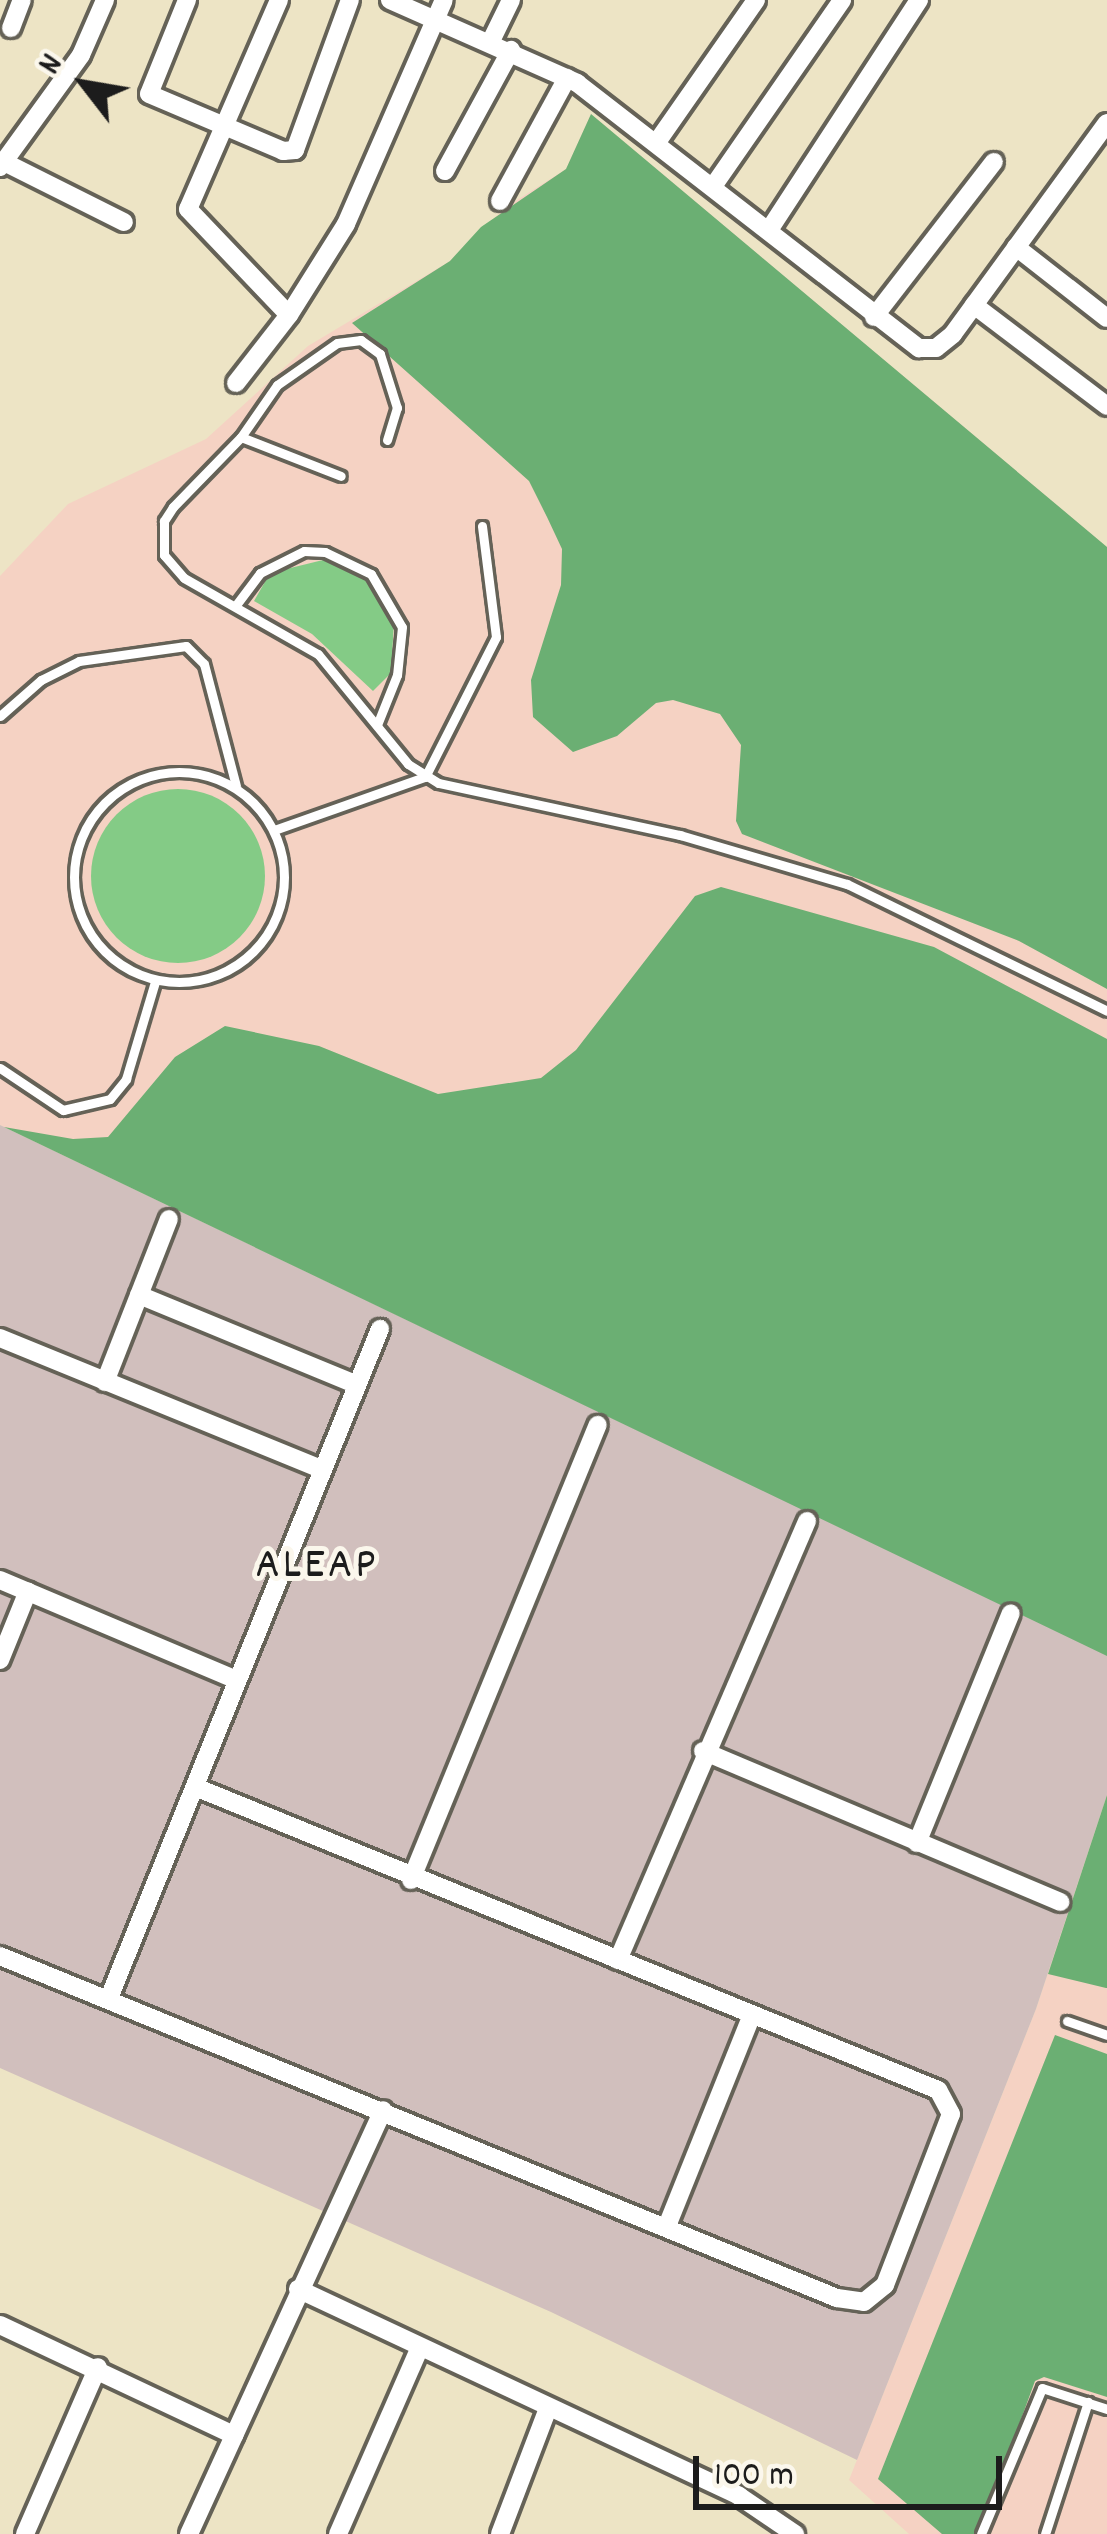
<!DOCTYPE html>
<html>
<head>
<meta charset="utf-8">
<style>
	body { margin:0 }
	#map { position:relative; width:1107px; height:2534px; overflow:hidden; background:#ede4c5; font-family:Dekko,sans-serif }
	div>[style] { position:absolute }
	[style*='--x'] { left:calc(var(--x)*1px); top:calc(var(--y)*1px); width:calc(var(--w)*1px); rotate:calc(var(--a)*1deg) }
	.built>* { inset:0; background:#f5d2c3 }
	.industrial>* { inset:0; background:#d1bfbd }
	.green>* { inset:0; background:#84cb86 }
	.round { border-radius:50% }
	.forest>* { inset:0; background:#6baf73 }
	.roads { filter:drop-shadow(3px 0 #656257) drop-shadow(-3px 0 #656257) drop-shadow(0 3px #656257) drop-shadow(0 -3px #656257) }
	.lane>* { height:9px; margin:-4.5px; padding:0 4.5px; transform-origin:4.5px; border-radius:4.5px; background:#fff }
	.lane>.ring { margin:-4.5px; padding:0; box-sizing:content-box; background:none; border:9px solid #fff; border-radius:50% }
	.street>* { height:18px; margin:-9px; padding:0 9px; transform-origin:9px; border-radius:9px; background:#fff }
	span { translate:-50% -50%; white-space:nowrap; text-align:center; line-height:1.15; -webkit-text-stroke:10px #fbf7ec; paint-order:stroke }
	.neighbourhood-label { font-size:45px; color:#1c1c1c; letter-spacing:3px }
	.north { position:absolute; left:24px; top:24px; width:120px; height:120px; -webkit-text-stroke:9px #fbf7ec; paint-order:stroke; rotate:301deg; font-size:33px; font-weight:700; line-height:48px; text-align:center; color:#1c1c1c }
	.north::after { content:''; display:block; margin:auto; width:42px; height:54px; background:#1c1c1c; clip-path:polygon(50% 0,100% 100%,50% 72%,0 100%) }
	.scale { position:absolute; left:693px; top:2456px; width:309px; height:54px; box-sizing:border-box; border:6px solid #1c1c1c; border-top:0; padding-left:15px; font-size:36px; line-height:42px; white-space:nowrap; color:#1c1c1c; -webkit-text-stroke:9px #fbf7ec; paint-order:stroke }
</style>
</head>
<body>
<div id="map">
	<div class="built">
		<div style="clip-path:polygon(591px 114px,1107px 547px,1107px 1655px,0 1125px,0 576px,68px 504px,206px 439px,308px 346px,450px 261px,506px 207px,566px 169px)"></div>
		<div style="clip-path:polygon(1107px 1795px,1107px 2534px,909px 2534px,849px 2480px,1036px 2009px)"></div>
	</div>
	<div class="industrial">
		<div style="clip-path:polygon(0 1125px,1107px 1655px,1107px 1795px,1036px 2009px,857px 2460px,551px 2312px,0 2068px)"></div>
	</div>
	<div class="green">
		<div style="clip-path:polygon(323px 560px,365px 577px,394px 622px,391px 673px,373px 691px,312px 634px,254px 601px,270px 573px)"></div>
		<div class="round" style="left:91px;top:789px;width:174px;height:174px"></div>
	</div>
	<div class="forest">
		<div style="clip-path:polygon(591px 114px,1107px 547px,1107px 989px,1019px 941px,742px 834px,736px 821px,741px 745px,720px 714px,673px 700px,656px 703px,617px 736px,573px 752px,533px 717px,531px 680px,561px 585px,562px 549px,547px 517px,529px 481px,352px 323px,450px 261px,481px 227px,566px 169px)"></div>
		<div style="clip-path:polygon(721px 887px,934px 947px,1107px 1039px,1107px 1656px,4px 1127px,73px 1139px,108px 1137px,175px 1057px,225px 1026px,319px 1046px,438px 1094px,541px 1078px,576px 1050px,695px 896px)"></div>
		<div style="clip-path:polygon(1107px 1795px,1107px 1988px,1106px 1988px,1048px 1974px)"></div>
		<div style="clip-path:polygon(1055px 2035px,1107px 2054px,1107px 2397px,1044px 2377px,1035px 2381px,979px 2534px,942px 2534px,878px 2479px)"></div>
	</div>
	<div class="roads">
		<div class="lane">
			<div style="--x:241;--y:437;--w:107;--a:21.3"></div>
			<div style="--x:387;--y:440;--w:34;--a:-73"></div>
			<div style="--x:397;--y:408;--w:57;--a:-107.5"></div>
			<div style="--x:380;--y:354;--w:24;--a:-144"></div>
			<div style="--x:361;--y:340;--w:24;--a:173"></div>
			<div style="--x:337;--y:343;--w:73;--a:145"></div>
			<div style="--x:277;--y:385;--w:63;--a:124.7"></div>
			<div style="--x:241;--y:437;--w:98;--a:134.2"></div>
			<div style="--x:173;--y:507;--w:17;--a:123"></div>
			<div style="--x:164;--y:521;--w:34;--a:90"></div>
			<div style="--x:164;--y:555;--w:30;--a:49"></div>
			<div style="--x:184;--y:578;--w:154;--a:29.6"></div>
			<div style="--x:318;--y:654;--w:142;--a:50.7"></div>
			<div style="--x:408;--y:764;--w:36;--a:32"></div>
			<div style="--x:439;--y:783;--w:247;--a:12.2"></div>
			<div style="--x:680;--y:835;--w:174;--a:16.4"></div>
			<div style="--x:847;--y:884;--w:289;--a:26"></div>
			<div style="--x:236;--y:605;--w:40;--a:-53"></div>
			<div style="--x:260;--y:573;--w:49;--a:-26.6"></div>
			<div style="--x:304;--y:551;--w:21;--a:3"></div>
			<div style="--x:325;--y:552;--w:51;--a:25.6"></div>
			<div style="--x:371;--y:574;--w:61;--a:59.7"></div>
			<div style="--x:402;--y:627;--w:48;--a:95.9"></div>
			<div style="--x:397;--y:675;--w:54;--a:111.8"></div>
			<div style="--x:0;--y:716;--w:55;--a:-41.3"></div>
			<div style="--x:41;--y:680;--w:42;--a:-26.6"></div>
			<div style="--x:79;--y:661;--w:108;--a:-8"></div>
			<div style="--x:186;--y:646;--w:25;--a:45"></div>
			<div style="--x:204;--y:664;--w:126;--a:75.3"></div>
			<div class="ring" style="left:74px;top:772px;width:201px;height:201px"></div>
			<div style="--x:277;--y:829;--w:157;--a:-19.4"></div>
			<div style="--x:425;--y:777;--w:157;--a:-63.1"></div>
			<div style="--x:496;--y:637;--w:112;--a:-97.2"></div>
			<div style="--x:0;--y:1068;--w:76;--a:33.7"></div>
			<div style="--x:63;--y:1110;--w:48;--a:-13.2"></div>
			<div style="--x:110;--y:1099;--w:26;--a:-51"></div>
			<div style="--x:126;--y:1079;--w:101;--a:-73.4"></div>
			<div style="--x:1067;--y:2021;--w:42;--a:19.3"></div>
			<div style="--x:981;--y:2534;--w:158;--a:-67.3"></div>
			<div style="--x:1042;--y:2388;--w:68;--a:17.9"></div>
			<div style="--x:1045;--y:2534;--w:139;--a:-72"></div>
		</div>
		<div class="street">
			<div style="--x:187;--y:0;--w:101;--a:112"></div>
			<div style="--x:149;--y:94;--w:146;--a:23"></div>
			<div style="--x:283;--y:151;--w:12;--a:-5"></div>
			<div style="--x:295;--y:150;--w:160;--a:-69.9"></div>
			<div style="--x:279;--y:0;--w:228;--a:113.5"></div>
			<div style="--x:188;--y:209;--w:146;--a:46.4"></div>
			<div style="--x:289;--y:315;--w:107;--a:-57.9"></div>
			<div style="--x:346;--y:224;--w:244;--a:-66.4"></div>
			<div style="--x:390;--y:0;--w:205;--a:23.9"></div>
			<div style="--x:577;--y:83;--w:433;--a:37.8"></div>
			<div style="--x:919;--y:348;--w:17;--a:0"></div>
			<div style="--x:936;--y:348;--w:22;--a:-39"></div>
			<div style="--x:953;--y:334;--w:261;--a:-53.9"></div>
			<div style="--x:11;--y:28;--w:30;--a:-69"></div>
			<div style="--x:490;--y:43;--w:48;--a:-64"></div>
			<div style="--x:657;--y:142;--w:173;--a:-55.1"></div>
			<div style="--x:4;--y:162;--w:134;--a:26.6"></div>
			<div style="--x:0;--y:167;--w:138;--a:-54.1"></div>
			<div style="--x:81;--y:55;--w:60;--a:-66.4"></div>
			<div style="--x:445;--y:171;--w:138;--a:-61.4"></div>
			<div style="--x:714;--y:185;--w:225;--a:-55.3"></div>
			<div style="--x:500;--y:201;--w:140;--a:-61.4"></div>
			<div style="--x:771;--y:227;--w:271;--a:-56.9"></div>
			<div style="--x:1016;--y:247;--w:115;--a:38"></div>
			<div style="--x:974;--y:305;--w:167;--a:37.2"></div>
			<div style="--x:874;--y:317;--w:196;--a:-52.3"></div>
			<div style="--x:236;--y:383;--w:86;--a:-52.1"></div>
			<div style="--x:139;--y:1295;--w:236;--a:22.4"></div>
			<div style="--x:0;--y:1338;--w:347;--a:22.2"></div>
			<div style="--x:105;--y:1382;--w:175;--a:-68.6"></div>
			<div style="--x:0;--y:1580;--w:257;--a:22.9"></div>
			<div style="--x:0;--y:1660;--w:74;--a:-67.9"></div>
			<div style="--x:703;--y:1751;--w:388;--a:22.9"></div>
			<div style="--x:917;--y:1843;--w:248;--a:-67.8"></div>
			<div style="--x:411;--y:1880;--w:492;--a:-67.7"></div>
			<div style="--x:0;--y:1956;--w:904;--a:22.23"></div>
			<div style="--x:837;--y:2298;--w:27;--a:8"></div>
			<div style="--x:864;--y:2302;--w:27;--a:-39"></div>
			<div style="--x:885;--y:2285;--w:183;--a:-68.9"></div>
			<div style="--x:951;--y:2114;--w:27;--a:-118"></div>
			<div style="--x:938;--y:2090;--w:802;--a:-157.81"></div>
			<div style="--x:618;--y:1960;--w:478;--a:-66.7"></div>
			<div style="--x:109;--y:1998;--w:722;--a:-67.95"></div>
			<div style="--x:667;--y:2226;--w:227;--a:-68.1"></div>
			<div style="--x:298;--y:2289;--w:487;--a:25.1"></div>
			<div style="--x:739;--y:2496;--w:68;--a:34.2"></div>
			<div style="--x:0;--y:2325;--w:259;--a:25.2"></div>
			<div style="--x:25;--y:2534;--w:182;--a:-66.4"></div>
			<div style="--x:189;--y:2534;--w:466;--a:-65.4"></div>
			<div style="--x:338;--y:2534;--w:204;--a:-66.3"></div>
			<div style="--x:500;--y:2534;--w:135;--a:-69.1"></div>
		</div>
	</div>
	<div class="neighbourhood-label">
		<span style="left:317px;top:1568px">ALEAP</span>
	</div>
	<div class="north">N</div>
	<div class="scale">100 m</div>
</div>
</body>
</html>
